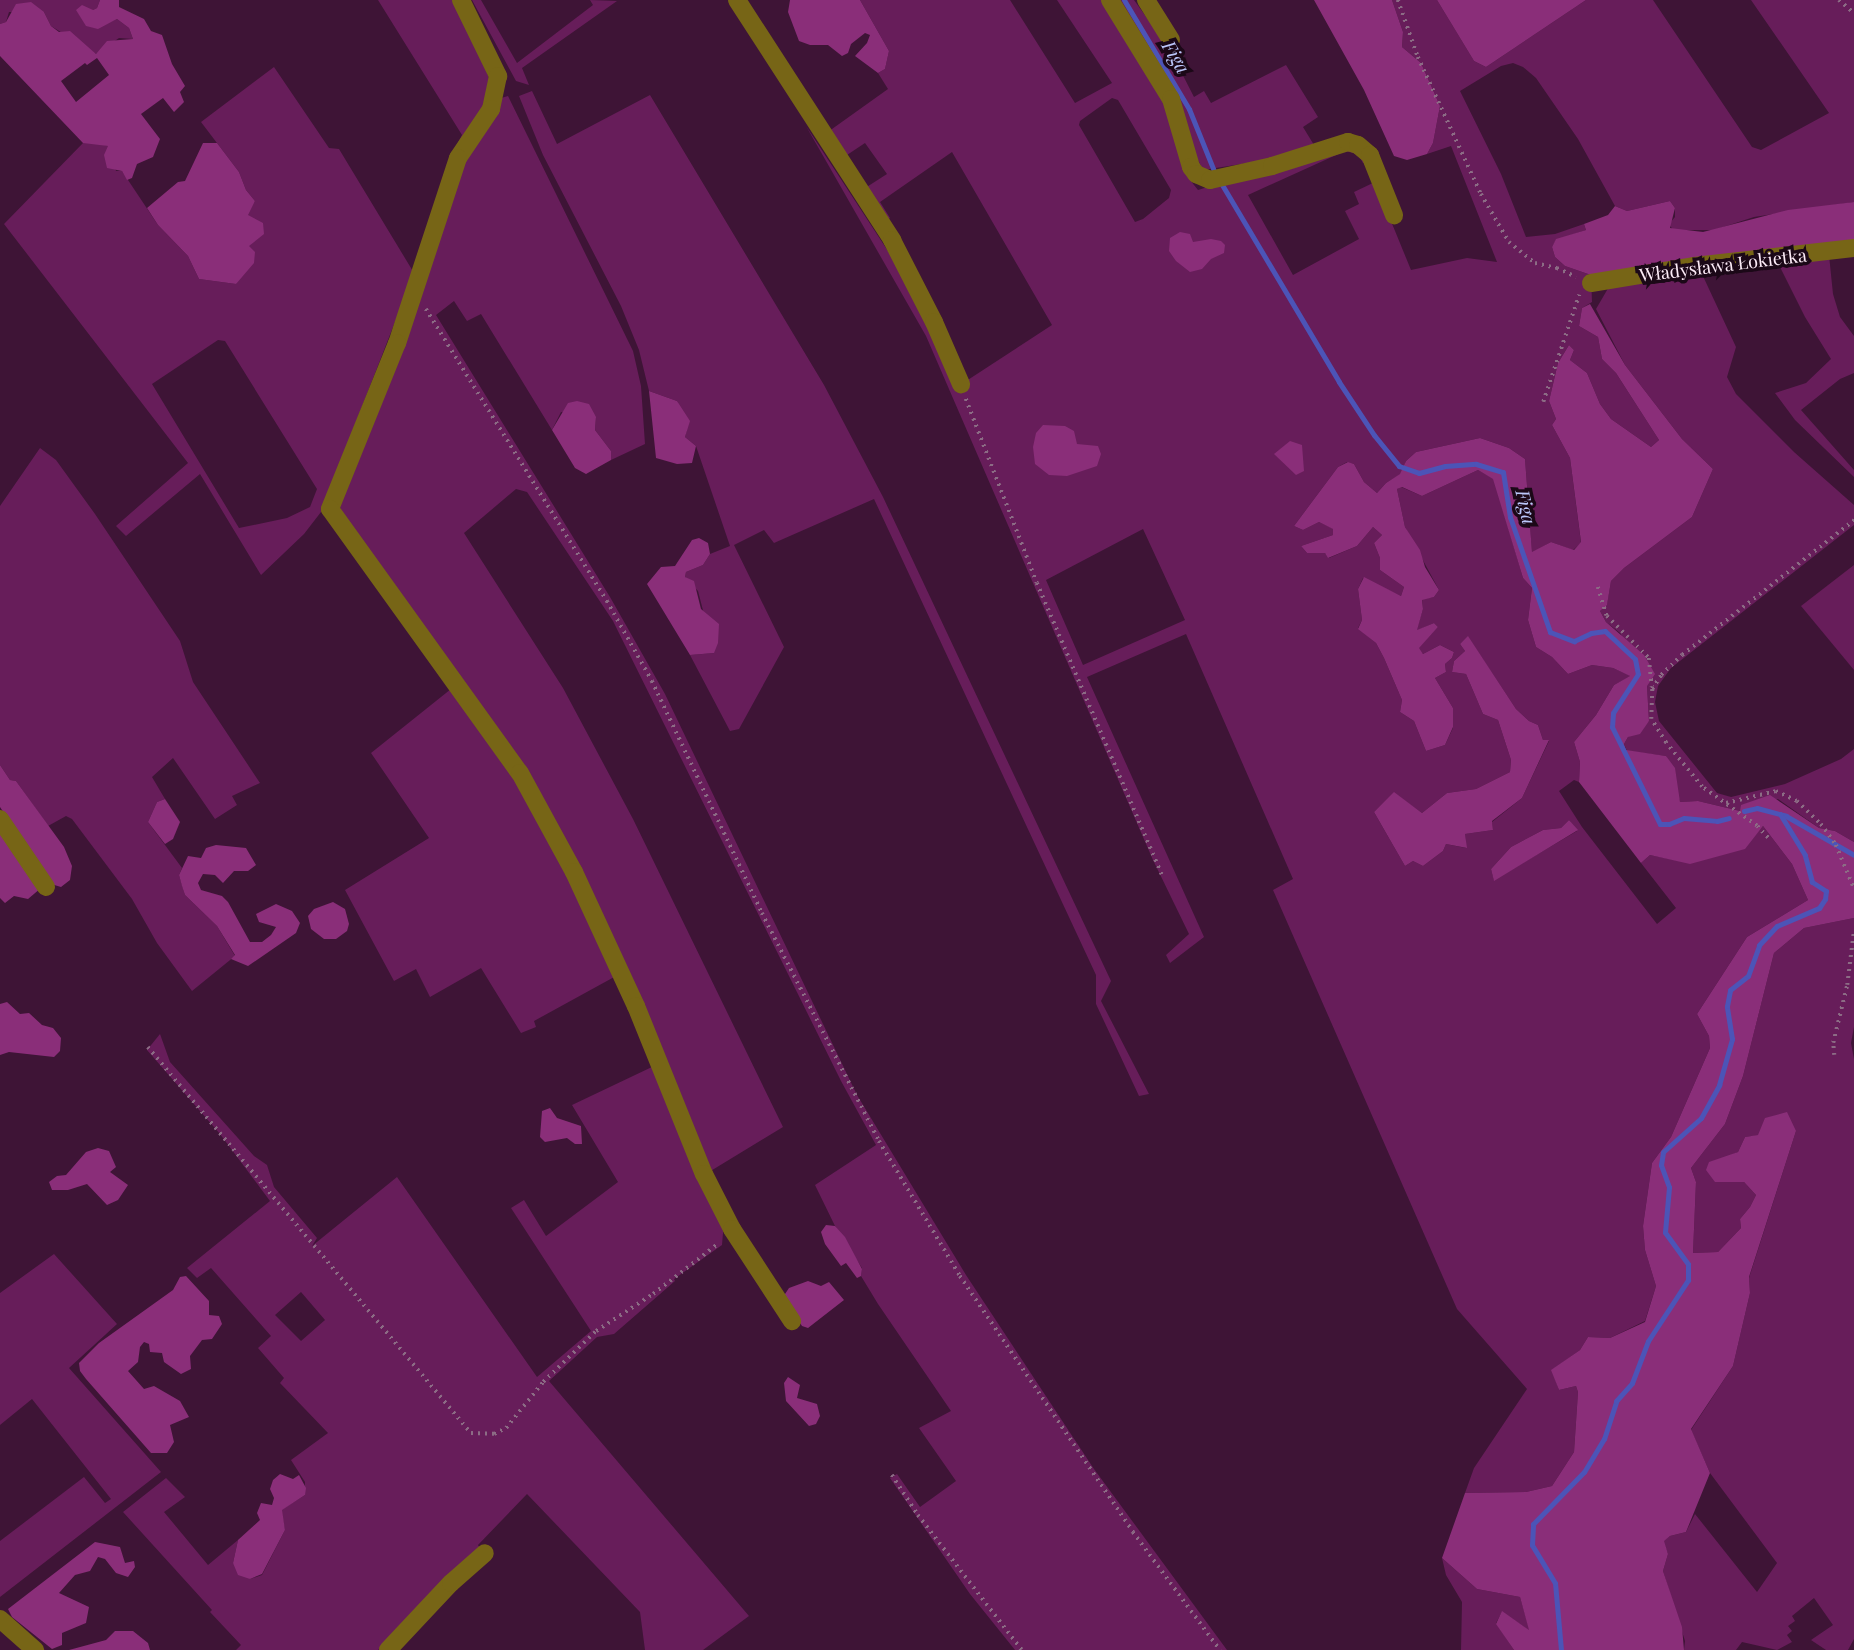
<!DOCTYPE html>
<html>
<head>
<meta charset="utf-8">
<style>
	body { margin:0 }
	#map { position:relative; width:1854px; height:1650px; overflow:hidden; background:#3e1436; font-family:"Playfair Display",serif }
	div>[style] { position:absolute }
	[style*='--x'] { left:calc(var(--x)*1px); top:calc(var(--y)*1px); width:calc(var(--w)*1px); rotate:calc(var(--a)*1deg) }
	.green>* { inset:0; background:#671d5a }
	.forest>* { inset:0; background:#8a2e79 }
	.stream>* { height:5px; margin:-2.5px; padding:0 2.5px; transform-origin:2.5px; border-radius:2.5px; background:#4c54b7 }
	.path>* { height:3.5px; margin-top:-1.75px; transform-origin:0; background:repeating-linear-gradient(90deg,#8c6c85 0 2px,transparent 0 7px) }
	.minor>* { height:18px; margin:-9px; padding:0 9px; transform-origin:9px; border-radius:9px; background:#776516 }
	span { translate:-50% -50%; white-space:nowrap; text-align:center; line-height:1.15; -webkit-text-stroke:7px #1b0817; paint-order:stroke }
	.street-label { font-size:18px; color:#fcebf7 }
	.water-label { font-size:19px; color:#bbc6fa; font-style:italic }
</style>
</head>
<body>
<div id="map">
	<div class="green">
		<div style="clip-path:polygon(0 0,100px 0,97px 8px,93px 10px,98px 28px,117px 19px,129px 28px,133px 39px,119px 38px,96px 54px,51px 26px,44px 12px,9px 12px,6px 22px,0 24px)"></div>
		<div style="clip-path:polygon(378px 0,457px 0,466px 14px,490px 81px,482px 109px,445px 168px,462px 135px)"></div>
		<div style="clip-path:polygon(472px 0,481px 0,517px 63px,593px 5px,590px 0,617px 1px,522px 68px,529px 85px,516px 81px)"></div>
		<div style="clip-path:polygon(evenodd,860px 0,1010px 0,1075px 103px,1112px 83px,1057px 0,1105px 0,1167px 101px,1190px 180px,1198px 190px,1338px 147px,1347px 146px,1360px 151px,1367px 162px,1363px 163px,1358px 154px,1345px 151px,1248px 195px,1293px 275px,1359px 239px,1345px 211px,1359px 204px,1354px 192px,1375px 182px,1411px 270px,1467px 258px,1497px 262px,1451px 146px,1427px 154px,1433px 143px,1440px 106px,1421px 63px,1402px 47px,1403px 32px,1392px 0,1437px 0,1474px 61px,1486px 67px,1586px 0,1653px 0,1752px 147px,1761px 150px,1829px 113px,1751px 0,1854px 0,1854px 202px,1754px 217px,1714px 230px,1673px 230px,1669px 224px,1675px 217px,1675px 208px,1670px 201px,1627px 211px,1615px 206px,1578px 139px,1536px 78px,1523px 67px,1513px 63px,1501px 66px,1460px 91px,1501px 174px,1526px 237px,1555px 234px,1584px 224px,1586px 230px,1556px 240px,1552px 247px,1555px 257px,1565px 266px,1591px 275px,1592px 302px,1582px 308px,1579px 326px,1598px 337px,1602px 359px,1616px 373px,1659px 440px,1651px 447px,1611px 419px,1600px 404px,1587px 373px,1570px 360px,1574px 350px,1569px 345px,1558px 363px,1549px 401px,1556px 419px,1552px 425px,1570px 458px,1581px 543px,1573px 550px,1551px 542px,1532px 553px,1525px 459px,1509px 448px,1480px 438px,1416px 452px,1406px 461px,1401px 474px,1386px 483px,1377px 493px,1364px 482px,1354px 464px,1347px 462px,1338px 467px,1294px 526px,1303px 530px,1319px 522px,1334px 529px,1333px 535px,1301px 546px,1307px 553px,1325px 553px,1329px 558px,1357px 546px,1373px 527px,1382px 535px,1374px 543px,1380px 558px,1380px 570px,1404px 587px,1401px 596px,1363px 578px,1358px 589px,1362px 620px,1358px 628px,1376px 643px,1384px 658px,1402px 700px,1400px 712px,1414px 721px,1426px 751px,1445px 745px,1453px 728px,1453px 708px,1435px 678px,1446px 672px,1445px 664px,1452px 658px,1454px 652px,1440px 645px,1423px 654px,1418px 648px,1438px 627px,1434px 623px,1416px 631px,1423px 609px,1422px 599px,1434px 597px,1439px 590px,1405px 527px,1397px 489px,1401px 487px,1422px 496px,1478px 470px,1494px 479px,1523px 578px,1532px 588px,1528px 620px,1536px 647px,1552px 657px,1568px 674px,1592px 665px,1613px 668px,1631px 676px,1614px 685px,1596px 715px,1574px 742px,1580px 762px,1579px 782px,1574px 780px,1559px 791px,1582px 827px,1657px 924px,1676px 908px,1641px 863px,1650px 855px,1690px 863px,1744px 848px,1763px 826px,1792px 864px,1808px 900px,1747px 937px,1697px 1014px,1709px 1036px,1710px 1048px,1671px 1137px,1652px 1163px,1643px 1226px,1645px 1250px,1656px 1286px,1645px 1321px,1610px 1338px,1588px 1337px,1580px 1350px,1552px 1370px,1559px 1390px,1576px 1386px,1578px 1392px,1574px 1452px,1552px 1486px,1526px 1492px,1465px 1493px,1474px 1468px,1527px 1389px,1457px 1309px,1273px 890px,1293px 879px,1186px 634px,1087px 677px,1204px 937px,1170px 963px,1166px 955px,1189px 934px,1153px 860px,926px 336px,806px 126px,903px 274px,957px 387px,1052px 325px,952px 152px,880px 202px,890px 218px,883px 224px,862px 190px,887px 174px,865px 143px,841px 159px,825px 134px,888px 89px,878px 73px,885px 69px,889px 51px,860px 0,1112px 98px,1118px 100px,1171px 190px,1169px 198px,1143px 219px,1135px 222px,1079px 125px,1080px 121px,1112px 98px,860px 0,1143px 529px,1185px 620px,1083px 665px,1046px 580px,1143px 529px,860px 0,1468px 637px,1516px 709px,1529px 721px,1538px 725px,1543px 740px,1549px 741px,1522px 798px,1492px 822px,1493px 830px,1465px 834px,1466px 848px,1446px 844px,1443px 851px,1423px 866px,1413px 861px,1405px 866px,1374px 812px,1394px 793px,1422px 813px,1447px 793px,1476px 789px,1510px 772px,1511px 760px,1498px 720px,1483px 714px,1466px 674px,1452px 672px,1454px 661px,1465px 651px,1460px 644px,1468px 637px,860px 0,1569px 820px,1577px 831px,1494px 880px,1491px 869px,1511px 847px,1543px 830px,1561px 828px,1569px 820px)"></div>
		<div style="clip-path:polygon(1116px 0,1134px 0,1170px 50px,1194px 97px,1204px 91px,1211px 103px,1286px 65px,1318px 117px,1303px 127px,1314px 145px,1274px 159px,1203px 170px)"></div>
		<div style="clip-path:polygon(evenodd,274px 67px,329px 148px,339px 149px,414px 273px,321px 512px,304px 534px,261px 575px,200px 474px,126px 536px,116px 526px,188px 463px,4px 224px,83px 143px,97px 143px,108px 146px,116px 171px,122px 171px,158px 225px,188px 256px,199px 279px,236px 284px,248px 247px,247px 215px,255px 201px,246px 190px,239px 172px,201px 122px,274px 67px,218px 340px,225px 341px,317px 489px,310px 507px,287px 518px,239px 528px,152px 384px,218px 340px)"></div>
		<div style="clip-path:polygon(532px 91px,557px 144px,650px 95px,824px 385px,883px 497px,1111px 981px,1101px 1001px,1149px 1094px,1139px 1096px,1096px 1004px,1096px 975px,874px 499px,774px 543px,764px 530px,734px 545px,784px 647px,739px 729px,730px 731px,690px 655px,714px 653px,698px 591px,685px 577px,686px 572px,703px 565px,710px 554px,730px 546px,696px 446px,685px 437px,687px 429px,677px 401px,649px 391px,639px 350px,621px 306px,543px 155px,519px 96px)"></div>
		<div style="clip-path:polygon(508px 96px,633px 351px,641px 386px,645px 444px,611px 460px,611px 451px,595px 430px,596px 418px,561px 412px,552px 430px,481px 314px,467px 321px,454px 301px,436px 315px,610px 597px,665px 694px,857px 1095px,966px 1275px,1094px 1469px,1227px 1650px,1015px 1650px,970px 1594px,890px 1478px,897px 1474px,920px 1507px,956px 1481px,919px 1428px,951px 1411px,878px 1304px,861px 1276px,862px 1268px,835px 1226px,815px 1185px,876px 1145px,841px 1081px,613px 621px,527px 492px,516px 489px,464px 533px,563px 688px,633px 819px,783px 1127px,709px 1172px,579px 871px,348px 525px,338px 503px,444px 201px,498px 99px)"></div>
		<div style="clip-path:polygon(1829px 255px,1833px 294px,1840px 317px,1854px 336px,1854px 373px,1840px 379px,1801px 410px,1854px 470px,1854px 477px,1795px 420px,1775px 393px,1806px 383px,1831px 359px,1805px 317px,1777px 261px)"></div>
		<div style="clip-path:polygon(1702px 274px,1736px 347px,1727px 377px,1736px 394px,1794px 452px,1854px 505px,1854px 525px,1671px 668px,1658px 686px,1655px 702px,1659px 721px,1717px 793px,1731px 797px,1785px 784px,1841px 759px,1854px 749px,1854px 842px,1835px 831px,1819px 828px,1778px 799px,1740px 811px,1698px 801px,1680px 802px,1666px 756px,1627px 751px,1624px 744px,1628px 737px,1649px 721px,1647px 686px,1620px 633px,1606px 622px,1600px 611px,1607px 604px,1611px 581px,1624px 568px,1692px 517px,1713px 469px,1682px 439px,1625px 365px,1596px 309px,1610px 285px)"></div>
		<div style="clip-path:polygon(40px 448px,56px 460px,95px 514px,180px 641px,193px 682px,260px 783px,232px 796px,237px 805px,215px 819px,173px 758px,152px 777px,165px 799px,157px 802px,148px 822px,182px 868px,179px 875px,185px 895px,217px 926px,235px 956px,192px 991px,157px 943px,132px 899px,72px 819px,66px 816px,48px 826px,16px 781px,10px 780px,0 765px,0 506px)"></div>
		<div style="clip-path:polygon(1854px 565px,1854px 670px,1801px 606px)"></div>
		<div style="clip-path:polygon(451px 689px,518px 782px,559px 852px,616px 976px,534px 1021px,536px 1027px,521px 1033px,481px 968px,430px 997px,416px 969px,394px 981px,345px 890px,429px 838px,371px 753px)"></div>
		<div style="clip-path:polygon(1854px 918px,1854px 1027px,1851px 1043px,1854px 1059px,1854px 1639px,1848px 1650px,1826px 1650px,1811px 1640px,1833px 1625px,1814px 1598px,1792px 1616px,1795px 1621px,1788px 1626px,1792px 1631px,1787px 1635px,1792px 1642px,1777px 1650px,1742px 1642px,1736px 1650px,1684px 1650px,1685px 1641px,1663px 1571px,1668px 1554px,1663px 1541px,1670px 1536px,1686px 1532px,1695px 1514px,1757px 1592px,1777px 1563px,1710px 1473px,1691px 1430px,1733px 1366px,1750px 1293px,1749px 1278px,1796px 1131px,1745px 1137px,1738px 1152px,1729px 1156px,1744px 1182px,1756px 1195px,1750px 1207px,1740px 1219px,1741px 1228px,1718px 1252px,1693px 1253px,1696px 1182px,1691px 1168px,1725px 1124px,1743px 1076px,1774px 953px,1804px 928px)"></div>
		<div style="clip-path:polygon(evenodd,160px 1034px,170px 1062px,254px 1156px,267px 1165px,274px 1187px,317px 1238px,312px 1246px,397px 1177px,537px 1377px,591px 1331px,511px 1208px,524px 1200px,546px 1236px,618px 1182px,572px 1105px,654px 1066px,724px 1221px,722px 1245px,674px 1279px,675px 1281px,614px 1334px,597px 1337px,549px 1381px,749px 1616px,703px 1650px,645px 1650px,640px 1612px,527px 1494px,478px 1545px,481px 1550px,378px 1650px,236px 1650px,241px 1645px,210px 1612px,212px 1610px,123px 1512px,166px 1478px,185px 1497px,164px 1512px,208px 1565px,238px 1540px,233px 1563px,250px 1579px,262px 1575px,285px 1530px,281px 1510px,305px 1495px,305px 1482px,291px 1460px,328px 1433px,280px 1383px,284px 1378px,258px 1348px,271px 1336px,211px 1268px,197px 1278px,187px 1268px,270px 1201px,220px 1134px,147px 1050px,160px 1034px,301px 1292px,325px 1320px,301px 1341px,275px 1315px,301px 1292px)"></div>
		<div style="clip-path:polygon(54px 1254px,117px 1324px,69px 1368px,161px 1472px,0 1597px,0 1541px,84px 1477px,105px 1503px,111px 1499px,32px 1399px,0 1425px,0 1293px)"></div>
		<div style="clip-path:polygon(1442px 1558px,1477px 1589px,1520px 1597px,1530px 1631px,1502px 1612px,1496px 1623px,1514px 1650px,1461px 1650px,1462px 1602px,1446px 1575px)"></div>
	</div>
	<div class="forest">
		<div style="clip-path:polygon(evenodd,100px 0,119px 0,119px 7px,144px 19px,151px 31px,162px 35px,172px 64px,185px 86px,180px 92px,184px 102px,174px 112px,163px 98px,141px 114px,160px 139px,153px 157px,137px 164px,132px 178px,127px 180px,122px 171px,107px 168px,104px 155px,108px 146px,83px 143px,0 56px,0 24px,6px 22px,16px 4px,31px 2px,44px 12px,51px 26px,59px 32px,70px 31px,96px 54px,107px 41px,133px 39px,129px 28px,117px 19px,98px 29px,86px 26px,76px 10px,82px 5px,93px 10px,97px 8px,100px 0,97px 58px,109px 75px,76px 102px,61px 81px,85px 63px,87px 65px,97px 58px)"></div>
		<div style="clip-path:polygon(790px 0,860px 0,889px 51px,885px 69px,878px 73px,855px 56px,867px 43px,870px 35px,865px 33px,851px 44px,848px 53px,842px 56px,828px 45px,810px 45px,799px 41px,788px 12px)"></div>
		<div style="clip-path:polygon(1314px 0,1392px 0,1403px 32px,1402px 47px,1421px 63px,1440px 106px,1433px 143px,1427px 154px,1407px 160px,1394px 156px,1364px 90px)"></div>
		<div style="clip-path:polygon(1437px 0,1586px 0,1486px 67px,1474px 61px)"></div>
		<div style="clip-path:polygon(203px 143px,217px 143px,239px 172px,246px 190px,255px 201px,248px 215px,263px 223px,264px 234px,249px 246px,255px 252px,254px 263px,236px 284px,199px 279px,188px 256px,158px 225px,147px 208px,178px 182px,185px 181px)"></div>
		<div style="clip-path:polygon(1670px 201px,1675px 208px,1670px 228px,1703px 232px,1788px 210px,1854px 202px,1854px 240px,1591px 275px,1565px 266px,1555px 257px,1552px 247px,1556px 239px,1586px 230px,1584px 224px,1608px 215px,1615px 206px,1627px 211px)"></div>
		<div style="clip-path:polygon(1180px 232px,1190px 234px,1193px 242px,1211px 239px,1221px 241px,1225px 245px,1224px 253px,1211px 259px,1202px 269px,1190px 272px,1176px 261px,1169px 251px,1170px 238px)"></div>
		<div style="clip-path:polygon(1590px 304px,1625px 365px,1682px 439px,1713px 469px,1692px 517px,1624px 568px,1611px 581px,1607px 605px,1600px 611px,1606px 622px,1644px 655px,1655px 674px,1647px 686px,1649px 721px,1640px 734px,1628px 737px,1624px 744px,1626px 750px,1666px 756px,1675px 768px,1680px 802px,1698px 801px,1740px 811px,1741px 805px,1770px 795px,1819px 828px,1835px 831px,1854px 842px,1854px 918px,1804px 928px,1774px 953px,1743px 1076px,1725px 1124px,1691px 1168px,1696px 1182px,1693px 1253px,1718px 1252px,1741px 1228px,1740px 1219px,1750px 1207px,1756px 1195px,1744px 1182px,1715px 1182px,1706px 1170px,1709px 1162px,1738px 1152px,1745px 1137px,1758px 1135px,1765px 1118px,1787px 1112px,1796px 1131px,1749px 1277px,1750px 1293px,1733px 1366px,1691px 1429px,1710px 1473px,1686px 1532px,1670px 1536px,1664px 1541px,1668px 1554px,1663px 1571px,1682px 1627px,1684px 1650px,1514px 1650px,1496px 1624px,1502px 1611px,1529px 1630px,1520px 1597px,1477px 1589px,1442px 1558px,1465px 1493px,1526px 1492px,1552px 1486px,1574px 1452px,1578px 1392px,1576px 1386px,1559px 1390px,1551px 1370px,1580px 1350px,1588px 1337px,1610px 1338px,1645px 1322px,1656px 1286px,1645px 1250px,1643px 1226px,1652px 1163px,1671px 1137px,1710px 1048px,1709px 1036px,1697px 1014px,1747px 937px,1808px 900px,1792px 864px,1763px 826px,1745px 849px,1690px 864px,1650px 855px,1641px 863px,1579px 782px,1580px 762px,1574px 742px,1596px 715px,1614px 685px,1630px 676px,1613px 668px,1592px 665px,1568px 674px,1552px 657px,1536px 647px,1528px 620px,1532px 588px,1523px 578px,1493px 479px,1478px 470px,1422px 496px,1402px 487px,1397px 489px,1405px 527px,1420px 550px,1425px 567px,1439px 590px,1434px 597px,1422px 600px,1423px 609px,1417px 630px,1434px 623px,1438px 627px,1419px 648px,1423px 654px,1440px 645px,1454px 652px,1452px 658px,1445px 664px,1446px 672px,1435px 678px,1453px 708px,1453px 727px,1445px 745px,1426px 751px,1414px 721px,1400px 712px,1402px 700px,1384px 658px,1376px 643px,1358px 629px,1362px 620px,1358px 589px,1364px 577px,1401px 596px,1404px 587px,1380px 570px,1380px 558px,1374px 543px,1382px 535px,1373px 527px,1357px 546px,1328px 558px,1325px 553px,1307px 553px,1301px 546px,1333px 535px,1333px 529px,1319px 522px,1303px 530px,1294px 526px,1338px 467px,1348px 462px,1354px 464px,1364px 482px,1377px 493px,1386px 483px,1400px 474px,1406px 461px,1416px 452px,1480px 438px,1509px 448px,1525px 459px,1532px 552px,1551px 542px,1574px 550px,1581px 542px,1570px 458px,1552px 425px,1556px 419px,1549px 401px,1558px 363px,1569px 345px,1574px 350px,1570px 360px,1587px 373px,1600px 404px,1611px 419px,1651px 447px,1659px 440px,1616px 373px,1602px 359px,1598px 337px,1579px 326px,1582px 308px)"></div>
		<div style="clip-path:polygon(649px 391px,677px 401px,690px 421px,685px 437px,696px 446px,692px 463px,677px 464px,656px 458px)"></div>
		<div style="clip-path:polygon(577px 401px,589px 404px,596px 417px,595px 430px,611px 451px,611px 460px,586px 474px,575px 468px,552px 430px,568px 403px)"></div>
		<div style="clip-path:polygon(1043px 425px,1065px 426px,1074px 431px,1077px 444px,1098px 446px,1101px 454px,1097px 466px,1067px 476px,1049px 475px,1035px 464px,1033px 447px,1036px 433px)"></div>
		<div style="clip-path:polygon(1290px 441px,1302px 445px,1304px 471px,1296px 475px,1274px 454px)"></div>
		<div style="clip-path:polygon(699px 538px,708px 543px,710px 554px,703px 565px,686px 572px,685px 577px,694px 581px,701px 609px,719px 624px,718px 643px,714px 653px,690px 655px,647px 584px,661px 567px,675px 566px,692px 540px)"></div>
		<div style="clip-path:polygon(1468px 636px,1516px 709px,1529px 721px,1538px 725px,1543px 740px,1549px 740px,1522px 798px,1492px 821px,1493px 830px,1465px 834px,1467px 848px,1446px 844px,1443px 851px,1423px 866px,1413px 861px,1405px 866px,1374px 812px,1394px 792px,1422px 813px,1447px 793px,1476px 789px,1510px 772px,1511px 760px,1498px 720px,1483px 714px,1466px 674px,1452px 672px,1454px 661px,1465px 651px,1460px 644px)"></div>
		<div style="clip-path:polygon(0 765px,10px 780px,16px 781px,64px 847px,72px 866px,70px 880px,61px 887px,51px 884px,0 807px)"></div>
		<div style="clip-path:polygon(165px 799px,180px 822px,173px 839px,165px 844px,148px 822px,157px 802px)"></div>
		<div style="clip-path:polygon(1569px 820px,1578px 830px,1494px 881px,1491px 869px,1511px 847px,1543px 830px,1561px 828px)"></div>
		<div style="clip-path:polygon(0 825px,41px 888px,28px 899px,14px 896px,5px 903px,0 898px)"></div>
		<div style="clip-path:polygon(216px 845px,246px 848px,256px 865px,248px 871px,234px 871px,223px 883px,215px 875px,203px 874px,198px 883px,201px 890px,222px 896px,228px 902px,250px 942px,262px 942px,271px 935px,276px 927px,259px 922px,256px 914px,276px 904px,292px 911px,300px 923px,296px 933px,248px 966px,231px 959px,235px 955px,217px 926px,185px 895px,182px 886px,179px 875px,188px 856px,201px 858px,206px 848px)"></div>
		<div style="clip-path:polygon(333px 902px,345px 909px,349px 924px,347px 931px,336px 939px,324px 939px,311px 929px,308px 916px,314px 909px)"></div>
		<div style="clip-path:polygon(7px 1002px,20px 1014px,29px 1013px,42px 1025px,53px 1028px,61px 1038px,60px 1051px,54px 1057px,9px 1052px,0 1055px,0 1004px)"></div>
		<div style="clip-path:polygon(550px 1108px,557px 1118px,581px 1126px,582px 1144px,575px 1144px,567px 1138px,545px 1142px,540px 1137px,542px 1111px)"></div>
		<div style="clip-path:polygon(98px 1148px,109px 1151px,116px 1167px,110px 1172px,128px 1185px,118px 1200px,107px 1205px,87px 1184px,68px 1190px,52px 1190px,49px 1182px,57px 1176px,66px 1175px,86px 1152px)"></div>
		<div style="clip-path:polygon(826px 1225px,835px 1226px,845px 1237px,862px 1269px,861px 1276px,857px 1278px,846px 1263px,841px 1266px,825px 1244px,821px 1232px)"></div>
		<div style="clip-path:polygon(186px 1276px,209px 1301px,209px 1315px,219px 1316px,222px 1324px,212px 1339px,202px 1340px,190px 1356px,191px 1369px,181px 1374px,164px 1362px,162px 1353px,150px 1352px,149px 1344px,144px 1342px,140px 1347px,138px 1362px,128px 1371px,144px 1389px,154px 1386px,180px 1401px,189px 1417px,170px 1425px,174px 1442px,167px 1453px,151px 1453px,86px 1379px,80px 1371px,79px 1363px,99px 1343px,173px 1290px,180px 1277px)"></div>
		<div style="clip-path:polygon(808px 1281px,821px 1286px,829px 1282px,844px 1300px,808px 1328px,802px 1326px,783px 1297px,789px 1288px)"></div>
		<div style="clip-path:polygon(788px 1377px,800px 1385px,797px 1398px,817px 1404px,820px 1416px,816px 1424px,809px 1426px,786px 1401px,784px 1383px)"></div>
		<div style="clip-path:polygon(280px 1474px,293px 1479px,299px 1475px,306px 1488px,305px 1495px,282px 1510px,285px 1530px,262px 1574px,250px 1579px,238px 1575px,233px 1563px,238px 1540px,260px 1520px,257px 1513px,261px 1503px,272px 1505px,274px 1498px,270px 1489px,273px 1480px)"></div>
		<div style="clip-path:polygon(95px 1542px,120px 1547px,125px 1563px,134px 1561px,135px 1567px,128px 1577px,116px 1573px,105px 1559px,98px 1557px,90px 1571px,75px 1575px,59px 1593px,89px 1607px,86px 1623px,62px 1633px,62px 1645px,52px 1649px,12px 1617px,8px 1609px)"></div>
		<div style="clip-path:polygon(115px 1631px,133px 1631px,148px 1643px,150px 1650px,69px 1650px,106px 1640px)"></div>
	</div>
	<div class="stream">
		<div style="--x:1124;--y:0;--w:127;--a:59.2"></div>
		<div style="--x:1189;--y:109;--w:67;--a:68"></div>
		<div style="--x:1221;--y:183;--w:231;--a:59.3"></div>
		<div style="--x:1339;--y:382;--w:64;--a:56.6"></div>
		<div style="--x:1374;--y:435;--w:40;--a:51"></div>
		<div style="--x:1399;--y:466;--w:21;--a:19"></div>
		<div style="--x:1419;--y:473;--w:27;--a:-15"></div>
		<div style="--x:1445;--y:466;--w:31;--a:-4"></div>
		<div style="--x:1476;--y:464;--w:28;--a:17"></div>
		<div style="--x:1503;--y:472;--w:46;--a:81.2"></div>
		<div style="--x:1510;--y:517;--w:122;--a:70.8"></div>
		<div style="--x:1550;--y:632;--w:26;--a:21"></div>
		<div style="--x:1574;--y:641;--w:19;--a:-25"></div>
		<div style="--x:1591;--y:633;--w:14;--a:-8"></div>
		<div style="--x:1605;--y:631;--w:41;--a:43"></div>
		<div style="--x:1635;--y:659;--w:15;--a:79"></div>
		<div style="--x:1638;--y:674;--w:46;--a:122.7"></div>
		<div style="--x:1613;--y:713;--w:14;--a:94"></div>
		<div style="--x:1612;--y:727;--w:108;--a:63.7"></div>
		<div style="--x:1660;--y:824;--w:9;--a:0"></div>
		<div style="--x:1669;--y:824;--w:16;--a:-22"></div>
		<div style="--x:1684;--y:818;--w:33;--a:5"></div>
		<div style="--x:1717;--y:821;--w:12;--a:-14"></div>
		<div style="--x:1744;--y:811;--w:13;--a:-13"></div>
		<div style="--x:1757;--y:808;--w:30;--a:15"></div>
		<div style="--x:1786;--y:816;--w:78;--a:29.8"></div>
		<div style="--x:1561;--y:1650;--w:67;--a:-95.1"></div>
		<div style="--x:1555;--y:1583;--w:44;--a:-121.2"></div>
		<div style="--x:1532;--y:1545;--w:21;--a:-87"></div>
		<div style="--x:1533;--y:1524;--w:73;--a:-45.6"></div>
		<div style="--x:1584;--y:1472;--w:39;--a:-59"></div>
		<div style="--x:1604;--y:1439;--w:40;--a:-72"></div>
		<div style="--x:1616;--y:1401;--w:24;--a:-48"></div>
		<div style="--x:1632;--y:1383;--w:45;--a:-69.1"></div>
		<div style="--x:1648;--y:1341;--w:73;--a:-56.7"></div>
		<div style="--x:1688;--y:1280;--w:16;--a:-90"></div>
		<div style="--x:1688;--y:1264;--w:39;--a:-126"></div>
		<div style="--x:1665;--y:1232;--w:45;--a:-84.9"></div>
		<div style="--x:1669;--y:1187;--w:23;--a:-110"></div>
		<div style="--x:1661;--y:1165;--w:13;--a:-81"></div>
		<div style="--x:1663;--y:1152;--w:51;--a:-41.8"></div>
		<div style="--x:1701;--y:1118;--w:38;--a:-61"></div>
		<div style="--x:1719;--y:1085;--w:48;--a:-74.2"></div>
		<div style="--x:1732;--y:1039;--w:33;--a:-99"></div>
		<div style="--x:1727;--y:1006;--w:16;--a:-79"></div>
		<div style="--x:1730;--y:990;--w:23;--a:-38"></div>
		<div style="--x:1748;--y:976;--w:33;--a:-70"></div>
		<div style="--x:1759;--y:945;--w:26;--a:-47"></div>
		<div style="--x:1777;--y:926;--w:46;--a:-23.2"></div>
		<div style="--x:1819;--y:908;--w:11;--a:-56"></div>
		<div style="--x:1825;--y:899;--w:8;--a:-83"></div>
		<div style="--x:1826;--y:891;--w:17;--a:-147"></div>
		<div style="--x:1812;--y:882;--w:28;--a:-105"></div>
		<div style="--x:1805;--y:855;--w:48;--a:-121.4"></div>
	</div>
	<div class="path">
		<div style="--x:1398;--y:0;--w:60;--a:70.7"></div>
		<div style="--x:1418;--y:57;--w:151;--a:65.3"></div>
		<div style="--x:1481;--y:194;--w:56;--a:59.7"></div>
		<div style="--x:1509;--y:242;--w:33;--a:39"></div>
		<div style="--x:1535;--y:263;--w:23;--a:13"></div>
		<div style="--x:1557;--y:268;--w:21;--a:25"></div>
		<div style="--x:1839;--y:0;--w:20;--a:41"></div>
		<div style="--x:426;--y:309;--w:344;--a:58.2"></div>
		<div style="--x:607;--y:601;--w:92;--a:60.6"></div>
		<div style="--x:652;--y:681;--w:257;--a:64.6"></div>
		<div style="--x:762;--y:913;--w:256;--a:62.8"></div>
		<div style="--x:879;--y:1141;--w:157;--a:59"></div>
		<div style="--x:960;--y:1276;--w:309;--a:55.9"></div>
		<div style="--x:1133;--y:1532;--w:147;--a:53.6"></div>
		<div style="--x:966;--y:399;--w:197;--a:68.9"></div>
		<div style="--x:1037;--y:583;--w:317;--a:66.8"></div>
		<div style="--x:1543;--y:402;--w:113;--a:-71.4"></div>
		<div style="--x:1598;--y:587;--w:30;--a:73"></div>
		<div style="--x:1607;--y:616;--w:59;--a:45"></div>
		<div style="--x:1649;--y:658;--w:29;--a:84"></div>
		<div style="--x:1726;--y:803;--w:51;--a:-13.5"></div>
		<div style="--x:1776;--y:791;--w:23;--a:25"></div>
		<div style="--x:1797;--y:801;--w:33;--a:44"></div>
		<div style="--x:1821;--y:824;--w:26;--a:54"></div>
		<div style="--x:1836;--y:845;--w:47;--a:67.3"></div>
		<div style="--x:1768;--y:838;--w:16;--a:-133"></div>
		<div style="--x:1757;--y:826;--w:67;--a:-144.7"></div>
		<div style="--x:1702;--y:787;--w:57;--a:-129.3"></div>
		<div style="--x:1666;--y:743;--w:28;--a:-122"></div>
		<div style="--x:1651;--y:719;--w:30;--a:-88"></div>
		<div style="--x:1652;--y:689;--w:17;--a:-57"></div>
		<div style="--x:1661;--y:675;--w:29;--a:-44"></div>
		<div style="--x:1682;--y:655;--w:219;--a:-38.1"></div>
		<div style="--x:148;--y:1047;--w:503;--a:50.08"></div>
		<div style="--x:471;--y:1433;--w:23;--a:2"></div>
		<div style="--x:494;--y:1434;--w:13;--a:-27"></div>
		<div style="--x:506;--y:1428;--w:59;--a:-51.2"></div>
		<div style="--x:543;--y:1382;--w:74;--a:-43.9"></div>
		<div style="--x:596;--y:1331;--w:68;--a:-33"></div>
		<div style="--x:653;--y:1294;--w:83;--a:-37.7"></div>
		<div style="--x:1834;--y:1055;--w:12;--a:-95"></div>
		<div style="--x:1833;--y:1043;--w:60;--a:-76.4"></div>
		<div style="--x:1847;--y:985;--w:56;--a:-82.9"></div>
		<div style="--x:892;--y:1475;--w:48;--a:57"></div>
		<div style="--x:918;--y:1515;--w:170;--a:52.4"></div>
	</div>
	<div class="minor">
		<div style="--x:461;--y:0;--w:85;--a:64"></div>
		<div style="--x:498;--y:76;--w:34;--a:102"></div>
		<div style="--x:491;--y:109;--w:59;--a:124"></div>
		<div style="--x:458;--y:158;--w:195;--a:108.2"></div>
		<div style="--x:397;--y:343;--w:179;--a:112"></div>
		<div style="--x:330;--y:509;--w:325;--a:54.3"></div>
		<div style="--x:520;--y:773;--w:113;--a:61.4"></div>
		<div style="--x:574;--y:872;--w:148;--a:65.2"></div>
		<div style="--x:636;--y:1006;--w:181;--a:68"></div>
		<div style="--x:704;--y:1174;--w:62;--a:63"></div>
		<div style="--x:732;--y:1229;--w:110;--a:56.9"></div>
		<div style="--x:737;--y:0;--w:286;--a:57.1"></div>
		<div style="--x:892;--y:240;--w:92;--a:62.9"></div>
		<div style="--x:934;--y:322;--w:68;--a:66.5"></div>
		<div style="--x:1110;--y:0;--w:116;--a:58.4"></div>
		<div style="--x:1171;--y:99;--w:71;--a:73.6"></div>
		<div style="--x:1191;--y:167;--w:9;--a:54"></div>
		<div style="--x:1196;--y:174;--w:15;--a:23"></div>
		<div style="--x:1210;--y:180;--w:64;--a:-12.7"></div>
		<div style="--x:1272;--y:166;--w:80;--a:-17.5"></div>
		<div style="--x:1348;--y:142;--w:10;--a:17"></div>
		<div style="--x:1358;--y:145;--w:16;--a:40"></div>
		<div style="--x:1370;--y:155;--w:65;--a:68.2"></div>
		<div style="--x:1146;--y:0;--w:47;--a:58"></div>
		<div style="--x:1591;--y:283;--w:104;--a:-9.4"></div>
		<div style="--x:1694;--y:266;--w:161;--a:-6.4"></div>
		<div style="--x:0;--y:819;--w:82;--a:55.9"></div>
		<div style="--x:0;--y:1619;--w:47;--a:41.5"></div>
		<div style="--x:388;--y:1650;--w:92;--a:-46.8"></div>
		<div style="--x:451;--y:1583;--w:45;--a:-41.4"></div>
	</div>
	<div class="street-label">
		<span style="left:1723px;top:265px;rotate:-7deg">Władysława Łokietka</span>
	</div>
	<div class="water-label">
		<span style="left:1176px;top:57px;rotate:59deg">Figa</span>
		<span style="left:1526px;top:507px;rotate:77deg">Figa</span>
	</div>
</div>
</body>
</html>
